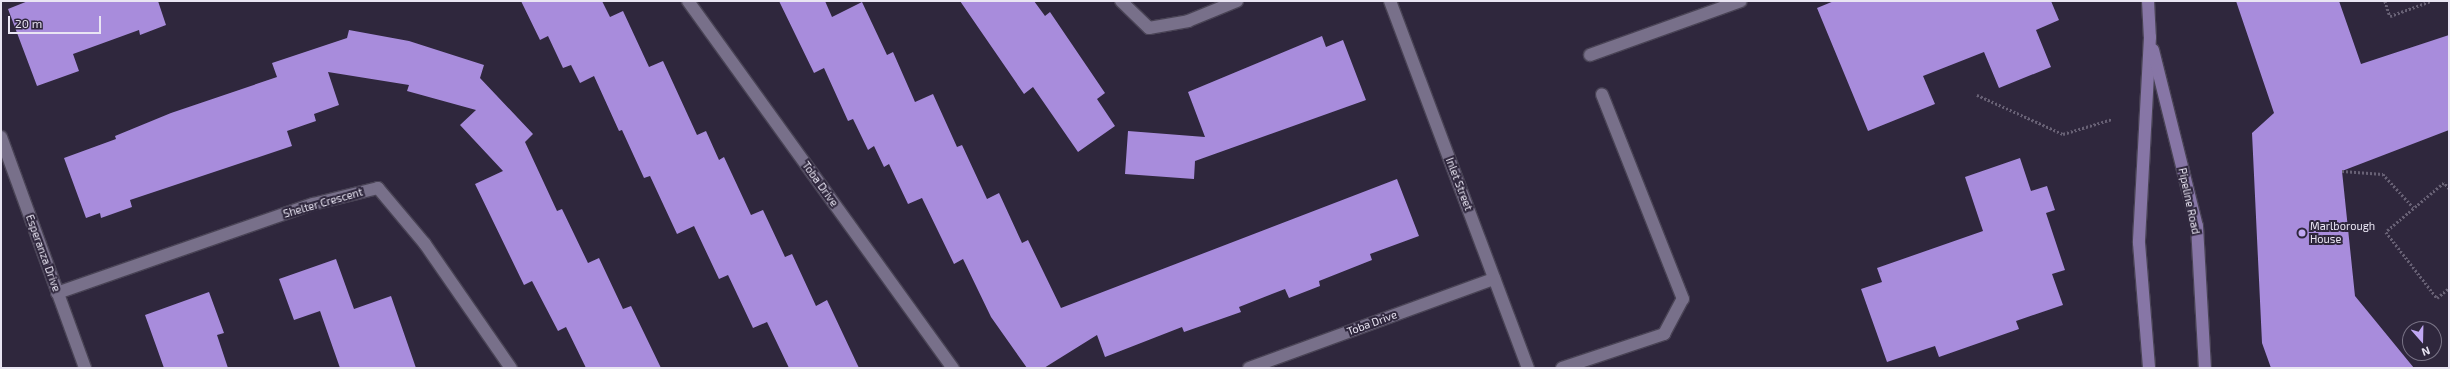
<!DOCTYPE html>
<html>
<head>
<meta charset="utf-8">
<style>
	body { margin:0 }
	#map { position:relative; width:2450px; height:369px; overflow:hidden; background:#2f273d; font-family:"Exo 2",sans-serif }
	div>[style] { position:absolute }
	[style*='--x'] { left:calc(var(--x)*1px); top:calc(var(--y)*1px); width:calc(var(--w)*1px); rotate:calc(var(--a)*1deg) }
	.building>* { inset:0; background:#a88cdc }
	.path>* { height:2.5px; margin-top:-1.25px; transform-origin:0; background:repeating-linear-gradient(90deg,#686175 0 2px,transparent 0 4px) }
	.roads { filter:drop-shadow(1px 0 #494355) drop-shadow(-1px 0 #494355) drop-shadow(0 1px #494355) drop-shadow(0 -1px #494355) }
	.service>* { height:12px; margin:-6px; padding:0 6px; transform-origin:6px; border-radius:6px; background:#78708a }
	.minor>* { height:12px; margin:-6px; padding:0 6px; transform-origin:6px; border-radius:6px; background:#78708a }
	.tertiary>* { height:12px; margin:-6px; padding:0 6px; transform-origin:6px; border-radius:6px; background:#78708a }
	.secondary>* { height:12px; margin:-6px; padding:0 6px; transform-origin:6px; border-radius:6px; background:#8776a6 }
	.dots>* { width:11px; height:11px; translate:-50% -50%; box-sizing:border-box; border:2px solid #2f273d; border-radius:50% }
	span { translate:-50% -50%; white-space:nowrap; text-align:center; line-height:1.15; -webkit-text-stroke:4px #2f273d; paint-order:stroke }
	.street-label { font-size:11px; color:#e9e5f3 }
	.poi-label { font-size:11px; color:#e9e5f3 }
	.left { translate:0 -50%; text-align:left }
	.frame { position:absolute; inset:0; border:2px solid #e9e5f3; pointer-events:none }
	.north { position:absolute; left:2402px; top:321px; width:40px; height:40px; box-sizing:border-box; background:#2f273d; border:1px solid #797386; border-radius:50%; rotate:160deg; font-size:11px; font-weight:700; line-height:16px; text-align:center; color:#e9e5f3 }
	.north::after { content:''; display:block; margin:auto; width:14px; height:18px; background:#c1a8f3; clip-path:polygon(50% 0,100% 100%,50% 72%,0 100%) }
	.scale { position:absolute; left:8px; top:16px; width:93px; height:18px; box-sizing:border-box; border:2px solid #e9e5f3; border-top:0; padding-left:5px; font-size:12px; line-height:14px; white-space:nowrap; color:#e9e5f3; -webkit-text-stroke:3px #2f273d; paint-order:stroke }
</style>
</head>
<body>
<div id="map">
	<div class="building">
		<div style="clip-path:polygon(28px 1px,158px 1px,166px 25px,140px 35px,139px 30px,73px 54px,79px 71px,37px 86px,8px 9px)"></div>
		<div style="clip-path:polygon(521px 1px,602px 1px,610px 17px,623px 11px,649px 67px,663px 61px,697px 135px,706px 131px,719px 160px,724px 157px,751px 215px,763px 210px,785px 257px,792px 254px,816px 306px,827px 300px,859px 368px,789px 368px,767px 322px,753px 328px,728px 275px,719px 279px,694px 226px,677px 234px,650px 176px,644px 178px,622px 130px,619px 131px,594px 76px,580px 83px,571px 65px,563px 68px,548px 36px,540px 40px)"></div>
		<div style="clip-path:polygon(779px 1px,825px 1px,832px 17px,862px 2px,887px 55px,893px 52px,915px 102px,933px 94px,957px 147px,962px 145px,987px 199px,999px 193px,1022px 243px,1028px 240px,1061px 308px,1397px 179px,1419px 236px,1370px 254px,1372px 260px,1319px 281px,1320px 286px,1289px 298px,1285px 289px,1239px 307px,1241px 312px,1184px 332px,1182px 327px,1105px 357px,1097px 335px,1044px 368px,1027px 368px,991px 317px,963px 259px,954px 264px,922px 198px,908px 204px,889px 164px,884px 167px,874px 146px,868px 150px,853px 119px,848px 121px,824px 68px,814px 73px)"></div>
		<div style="clip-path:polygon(960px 1px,1034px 1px,1045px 16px,1050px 12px,1105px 93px,1097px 99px,1115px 126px,1078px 152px,1033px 87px,1024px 94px)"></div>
		<div style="clip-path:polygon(1834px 1px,2051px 1px,2059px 20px,2036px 30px,2051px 67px,1999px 88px,1984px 52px,1923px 76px,1935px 104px,1868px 131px,1817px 8px)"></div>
		<div style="clip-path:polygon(2236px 1px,2339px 1px,2361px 64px,2449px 35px,2449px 130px,2342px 171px,2355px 296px,2414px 368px,2271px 368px,2262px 343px,2252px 133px,2274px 113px)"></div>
		<div style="clip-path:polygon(349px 30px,409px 41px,484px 65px,480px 78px,533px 134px,525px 142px,557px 211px,562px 209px,588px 263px,599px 258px,623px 309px,631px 306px,661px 368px,586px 368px,566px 327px,558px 331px,532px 281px,524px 285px,475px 184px,503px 171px,460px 125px,476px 110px,407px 91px,409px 85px,328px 72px,339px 105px,314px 114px,316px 121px,287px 131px,292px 146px,130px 200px,132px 207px,101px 218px,100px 213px,86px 218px,64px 158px,116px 139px,115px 136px,171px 113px,277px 77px,272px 63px,347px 38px)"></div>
		<div style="clip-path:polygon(1322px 36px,1326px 47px,1343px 40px,1366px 100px,1195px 161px,1194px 179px,1125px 174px,1128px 131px,1205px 137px,1188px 92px)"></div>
		<div style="clip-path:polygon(2020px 158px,2031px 191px,2047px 186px,2055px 210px,2046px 213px,2065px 270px,2052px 274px,2063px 305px,2016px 321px,2019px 329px,1939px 357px,1935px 346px,1887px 362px,1861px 289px,1882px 282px,1877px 268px,1983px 231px,1965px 177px)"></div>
		<div style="clip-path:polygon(336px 259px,354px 309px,391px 296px,416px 368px,340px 368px,320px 311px,294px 320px,279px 279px)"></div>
		<div style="clip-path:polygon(209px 292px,224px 333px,217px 335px,228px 368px,164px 368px,145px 315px)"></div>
	</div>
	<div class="path">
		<div style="--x:2385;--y:1;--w:16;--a:72"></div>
		<div style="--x:2390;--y:16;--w:44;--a:-20.1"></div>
		<div style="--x:1977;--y:95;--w:94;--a:24.4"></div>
		<div style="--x:2063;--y:134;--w:51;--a:-17"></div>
		<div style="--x:2342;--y:171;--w:41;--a:4.2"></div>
		<div style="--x:2383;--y:174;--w:45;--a:47.7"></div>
		<div style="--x:2449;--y:189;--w:8;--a:-130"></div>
		<div style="--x:2444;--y:183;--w:76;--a:139.8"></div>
		<div style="--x:2386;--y:232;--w:83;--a:52.3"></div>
		<div style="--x:2437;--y:298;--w:16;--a:-40"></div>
	</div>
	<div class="roads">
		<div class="service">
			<div style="--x:1590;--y:55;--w:160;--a:-19.7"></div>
			<div style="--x:1562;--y:368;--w:108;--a:-18.4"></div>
			<div style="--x:1664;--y:334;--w:40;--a:-62"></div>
			<div style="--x:1683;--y:299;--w:220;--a:-111.6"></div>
		</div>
		<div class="minor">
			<div style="--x:688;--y:1;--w:453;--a:54.2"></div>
			<div style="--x:1121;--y:1;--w:39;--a:44"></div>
			<div style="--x:1149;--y:28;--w:40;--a:-10"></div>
			<div style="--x:1188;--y:21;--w:53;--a:-22.2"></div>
			<div style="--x:1;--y:137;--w:246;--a:70"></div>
			<div style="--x:57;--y:293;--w:271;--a:-19.2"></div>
			<div style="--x:313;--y:204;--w:67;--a:-13.8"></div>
			<div style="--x:378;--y:188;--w:73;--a:50"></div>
			<div style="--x:425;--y:244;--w:151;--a:55.3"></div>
			<div style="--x:1249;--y:368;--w:261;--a:-20"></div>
		</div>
		<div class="tertiary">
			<div style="--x:1390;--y:1;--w:392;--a:69.4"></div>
		</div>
		<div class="secondary">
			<div style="--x:2148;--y:1;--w:36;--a:87"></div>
			<div style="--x:2150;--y:37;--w:206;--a:93.1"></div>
			<div style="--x:2139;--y:243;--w:125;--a:85.4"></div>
			<div style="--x:2153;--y:50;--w:181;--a:76"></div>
			<div style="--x:2197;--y:226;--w:142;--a:86.8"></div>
		</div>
	</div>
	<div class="dots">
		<div style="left:2302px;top:233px;background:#c1a8f3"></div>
	</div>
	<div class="street-label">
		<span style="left:820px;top:184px;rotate:54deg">Toba Drive</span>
		<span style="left:1459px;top:184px;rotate:69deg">Inlet Street</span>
		<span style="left:2189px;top:201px;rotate:78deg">Pipeline Road</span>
		<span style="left:323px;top:203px;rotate:-16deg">Shelter Crescent</span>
		<span style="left:43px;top:253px;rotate:70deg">Esperanza Drive</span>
		<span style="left:1372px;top:323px;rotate:-20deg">Toba Drive</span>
	</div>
	<div class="poi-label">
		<span class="left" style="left:2310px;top:233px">Marlborough<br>House</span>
	</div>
	<div class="frame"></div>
	<div class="north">N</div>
	<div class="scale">20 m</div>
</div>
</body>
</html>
